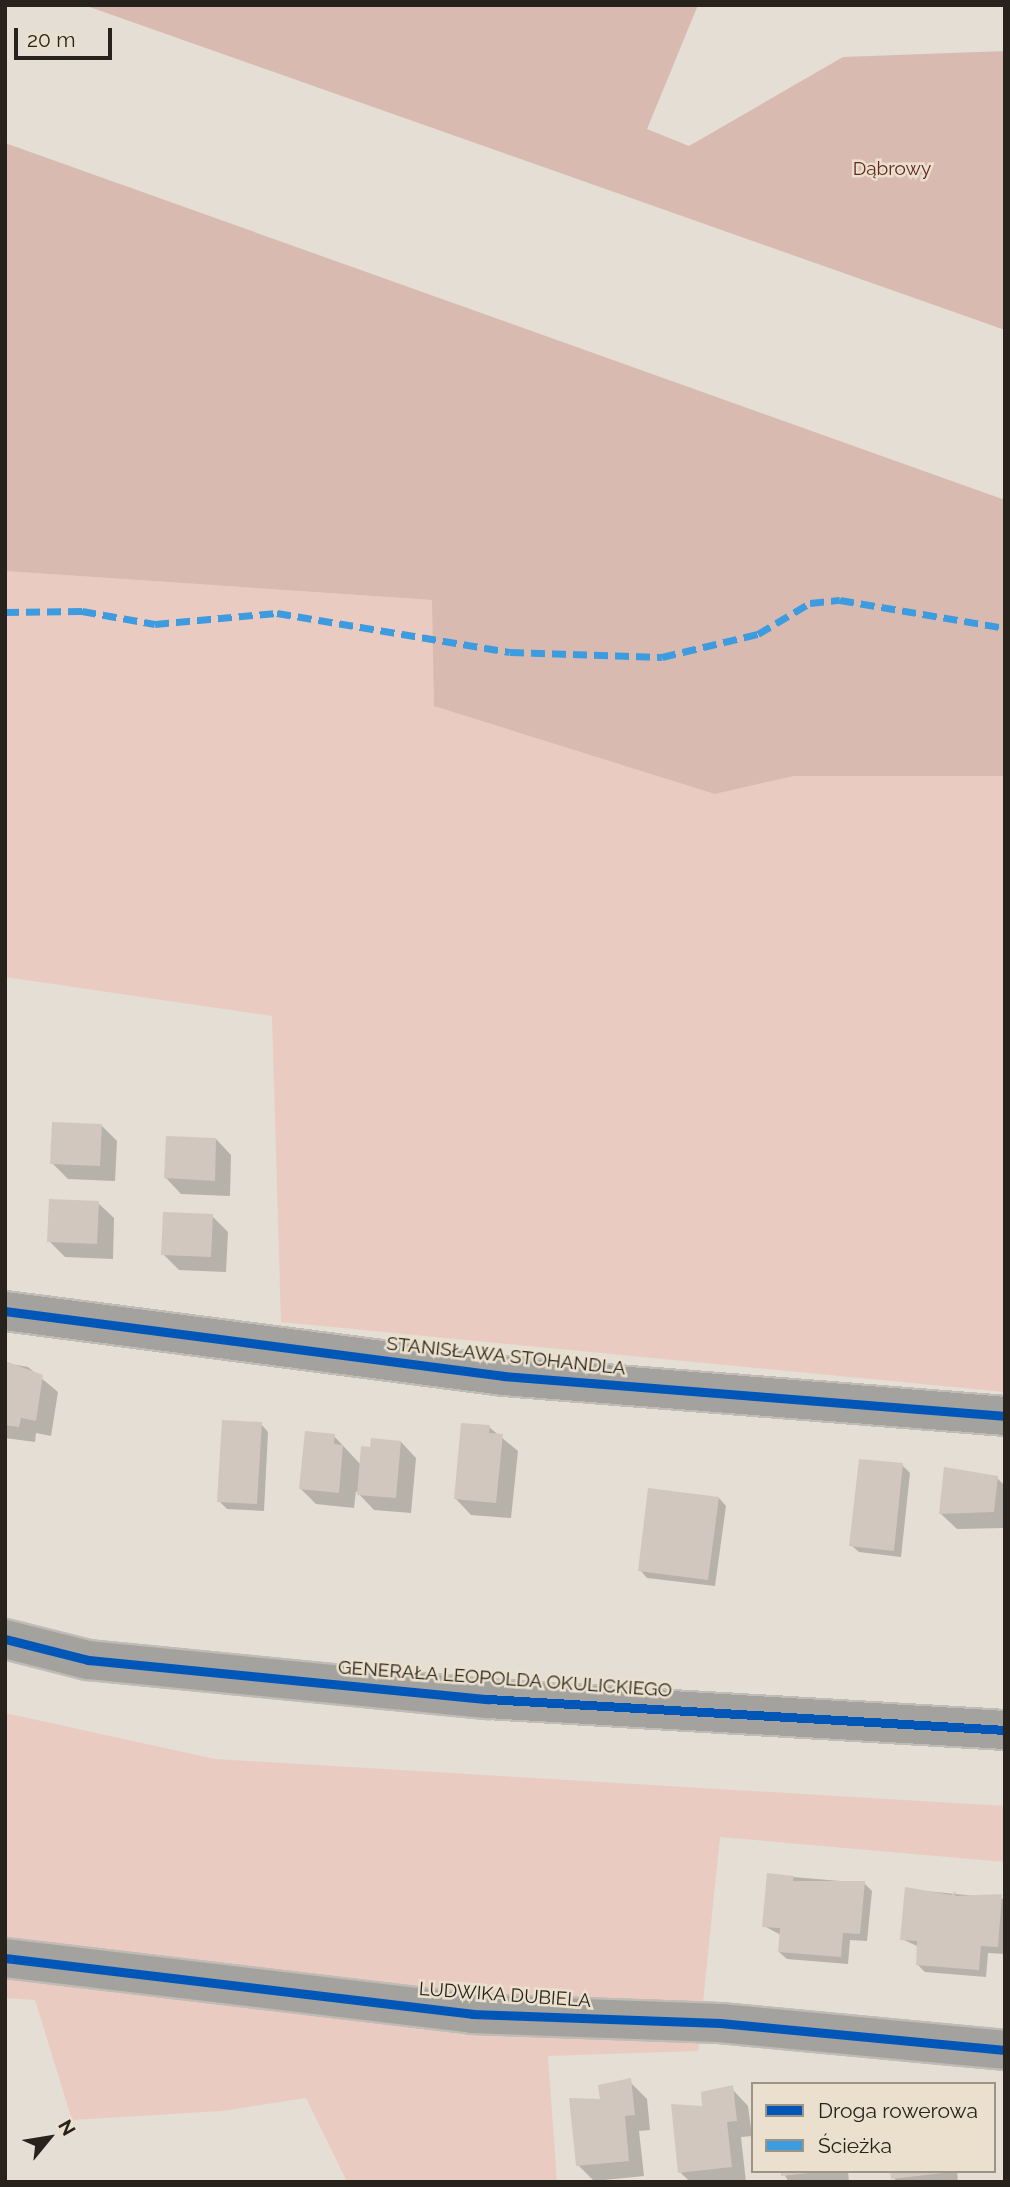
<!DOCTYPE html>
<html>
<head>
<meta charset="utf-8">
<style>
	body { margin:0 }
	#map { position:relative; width:1010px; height:2187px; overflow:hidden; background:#e4ded4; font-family:Raleway,sans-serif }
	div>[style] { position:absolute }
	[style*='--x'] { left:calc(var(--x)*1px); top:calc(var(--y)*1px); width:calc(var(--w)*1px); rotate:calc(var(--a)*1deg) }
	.green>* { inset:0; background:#eacbc1 }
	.forest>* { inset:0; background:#d9bab0 }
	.shadow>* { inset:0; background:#0003 }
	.building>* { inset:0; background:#d2c7be }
	.roads { filter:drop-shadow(2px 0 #c0bbb4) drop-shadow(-2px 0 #c0bbb4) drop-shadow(0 2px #c0bbb4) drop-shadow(0 -2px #c0bbb4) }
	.minor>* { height:38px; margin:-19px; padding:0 19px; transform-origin:19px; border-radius:19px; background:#a3a29e }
	.quiet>* { height:7px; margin-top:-3.5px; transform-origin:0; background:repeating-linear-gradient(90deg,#3d9cdf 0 14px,transparent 0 21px) }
	.cycleway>* { height:9px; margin:-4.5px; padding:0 4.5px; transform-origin:4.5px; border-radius:4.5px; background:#0057b8 }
	span { translate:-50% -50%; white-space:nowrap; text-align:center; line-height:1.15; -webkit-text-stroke:5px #ebe0cd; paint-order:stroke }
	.park-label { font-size:19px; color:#65261c }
	.street-label { font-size:19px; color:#27221b }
	.frame { position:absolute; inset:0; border:7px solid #27221b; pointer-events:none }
	.legend { position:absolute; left:751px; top:2082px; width:245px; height:91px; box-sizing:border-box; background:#ebe0cd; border:2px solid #9d9486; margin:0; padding:9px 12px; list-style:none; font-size:21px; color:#27221b }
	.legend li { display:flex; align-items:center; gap:14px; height:35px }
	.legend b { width:35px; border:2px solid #9d9486 }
	.north { position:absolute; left:14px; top:2103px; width:70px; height:70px; -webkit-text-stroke:5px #ebe0cd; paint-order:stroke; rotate:60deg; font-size:19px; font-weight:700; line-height:28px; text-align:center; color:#27221b }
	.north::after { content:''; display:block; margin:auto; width:24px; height:32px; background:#27221b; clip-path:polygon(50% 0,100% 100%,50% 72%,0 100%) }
	.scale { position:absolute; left:14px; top:28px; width:98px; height:32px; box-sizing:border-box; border:4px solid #27221b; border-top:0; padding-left:9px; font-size:21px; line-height:24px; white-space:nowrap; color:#27221b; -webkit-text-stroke:5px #ebe0cd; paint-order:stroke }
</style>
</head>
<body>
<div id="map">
	<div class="green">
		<div style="clip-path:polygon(5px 571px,432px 600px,715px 794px,794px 776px,1005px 776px,1005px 1392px,281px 1322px,272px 1016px,5px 977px)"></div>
		<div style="clip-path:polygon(5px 1713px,215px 1759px,1005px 1806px,1005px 1862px,720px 1837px,698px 2051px,548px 2056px,557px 2182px,347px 2182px,306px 2098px,222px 2111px,72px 2120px,35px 2000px,5px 1998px)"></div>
	</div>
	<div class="forest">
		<div style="clip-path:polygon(84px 5px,698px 5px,647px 129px,689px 146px,843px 57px,1005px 51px,1005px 330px)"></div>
		<div style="clip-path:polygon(5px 143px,1005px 500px,1005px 776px,794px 776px,715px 794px,434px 706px,432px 600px,5px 571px)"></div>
	</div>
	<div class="shadow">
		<div style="clip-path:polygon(101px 1125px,117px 1141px,115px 1181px,68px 1179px,52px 1163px)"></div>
		<div style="clip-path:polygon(216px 1139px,231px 1155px,230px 1196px,181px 1194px,166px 1178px)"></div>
		<div style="clip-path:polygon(98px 1203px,114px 1218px,113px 1259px,65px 1257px,49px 1241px)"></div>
		<div style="clip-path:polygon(212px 1216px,228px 1232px,226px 1272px,179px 1270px,163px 1254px)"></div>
		<div style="clip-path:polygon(5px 1363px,28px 1367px,58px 1392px,51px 1436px,36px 1433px,35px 1442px,5px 1438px)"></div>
		<div style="clip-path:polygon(261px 1424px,268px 1432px,264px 1511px,227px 1509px,219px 1501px)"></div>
		<div style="clip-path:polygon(489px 1427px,518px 1451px,511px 1518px,471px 1515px,456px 1499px)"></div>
		<div style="clip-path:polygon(334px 1436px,361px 1465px,401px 1442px,416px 1458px,411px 1513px,374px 1510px,356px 1491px,354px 1508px,316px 1504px,301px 1489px)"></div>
		<div style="clip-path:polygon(902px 1465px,910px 1473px,901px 1557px,859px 1552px,851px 1545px)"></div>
		<div style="clip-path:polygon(997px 1478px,1005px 1486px,1005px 1528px,957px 1529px,941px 1514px)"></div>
		<div style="clip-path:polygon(719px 1498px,726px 1506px,715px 1586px,647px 1578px,640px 1570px)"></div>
		<div style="clip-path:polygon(793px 1877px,864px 1883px,872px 1891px,867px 1941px,850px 1940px,848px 1964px,787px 1959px,779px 1952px,781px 1935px,764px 1926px)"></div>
		<div style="clip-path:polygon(906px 1889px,1005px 1899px,1005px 1954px,988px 1953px,986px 1977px,925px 1972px,918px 1965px,919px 1947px,902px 1939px)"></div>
		<div style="clip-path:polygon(631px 2083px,647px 2099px,650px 2130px,639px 2131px,644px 2176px,594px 2181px,578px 2165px,602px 2101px)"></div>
		<div style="clip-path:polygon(733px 2090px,748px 2106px,752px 2136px,741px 2137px,746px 2182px,690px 2182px,680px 2172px,704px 2108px)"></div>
		<div style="clip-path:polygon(782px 2171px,848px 2171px,849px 2182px,789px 2182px)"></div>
		<div style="clip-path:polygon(892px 2171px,957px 2171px,958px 2182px,896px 2182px)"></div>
	</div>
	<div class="building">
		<div style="clip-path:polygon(52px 1122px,102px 1124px,100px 1166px,50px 1164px)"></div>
		<div style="clip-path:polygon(166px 1136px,216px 1138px,215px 1181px,164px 1178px)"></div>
		<div style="clip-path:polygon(49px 1199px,99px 1201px,97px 1244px,47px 1242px)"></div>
		<div style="clip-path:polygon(163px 1212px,213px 1214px,211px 1257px,161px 1255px)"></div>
		<div style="clip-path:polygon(5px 1361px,43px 1375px,36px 1421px,21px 1418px,19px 1427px,5px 1425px)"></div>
		<div style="clip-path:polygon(222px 1420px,262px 1422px,257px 1504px,217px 1502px)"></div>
		<div style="clip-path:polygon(461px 1423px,490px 1425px,489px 1433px,503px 1434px,496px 1503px,454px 1499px)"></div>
		<div style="clip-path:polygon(305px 1431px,335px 1434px,334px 1444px,343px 1445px,339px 1493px,299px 1489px)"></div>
		<div style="clip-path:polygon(371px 1438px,401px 1441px,396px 1498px,357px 1495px,361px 1446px,370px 1447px)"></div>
		<div style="clip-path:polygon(859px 1459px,903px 1463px,894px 1551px,849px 1546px)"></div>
		<div style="clip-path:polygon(944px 1467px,998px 1476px,994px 1512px,939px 1514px)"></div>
		<div style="clip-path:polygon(648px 1488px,719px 1497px,708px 1580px,638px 1571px)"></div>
		<div style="clip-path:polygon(767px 1873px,794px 1876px,793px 1881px,865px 1881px,860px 1934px,843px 1933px,841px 1957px,778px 1952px,780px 1928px,762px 1927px)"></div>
		<div style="clip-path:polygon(905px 1887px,951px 1895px,956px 1891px,955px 1896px,1002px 1894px,998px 1947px,981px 1946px,979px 1970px,916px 1965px,917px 1941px,900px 1940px)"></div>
		<div style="clip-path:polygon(631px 2078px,635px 2115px,625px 2116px,629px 2161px,576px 2166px,569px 2098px,600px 2099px,598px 2085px)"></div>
		<div style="clip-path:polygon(733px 2085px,737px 2121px,727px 2122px,732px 2167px,678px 2173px,671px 2104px,702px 2106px,701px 2092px)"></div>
		<div style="clip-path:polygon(781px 2171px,809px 2171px,810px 2173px,781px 2176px)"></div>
		<div style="clip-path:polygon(890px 2171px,944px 2171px,944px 2173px,891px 2179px)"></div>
	</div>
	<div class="roads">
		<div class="minor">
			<div style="--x:5;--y:1311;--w:503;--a:7.42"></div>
			<div style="--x:504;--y:1376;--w:503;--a:4.56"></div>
			<div style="--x:5;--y:1639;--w:86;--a:14.2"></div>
			<div style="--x:88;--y:1660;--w:402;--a:5.6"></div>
			<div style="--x:488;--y:1699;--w:518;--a:3.43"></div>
			<div style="--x:5;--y:1958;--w:470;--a:6.8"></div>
			<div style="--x:472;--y:2014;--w:248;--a:2.1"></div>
			<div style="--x:720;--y:2023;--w:286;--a:5.4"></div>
		</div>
	</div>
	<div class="quiet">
		<div style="--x:5;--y:612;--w:77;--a:-0.7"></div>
		<div style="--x:82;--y:611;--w:74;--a:10.1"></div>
		<div style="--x:155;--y:624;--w:122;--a:-5.2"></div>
		<div style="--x:277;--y:613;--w:236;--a:9.5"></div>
		<div style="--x:510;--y:652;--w:152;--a:1.9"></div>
		<div style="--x:662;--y:657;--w:99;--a:-13.5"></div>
		<div style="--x:758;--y:634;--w:61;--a:-30.8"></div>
		<div style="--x:810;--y:603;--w:30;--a:-6"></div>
		<div style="--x:840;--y:600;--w:167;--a:9.6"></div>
	</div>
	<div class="cycleway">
		<div style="--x:5;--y:1311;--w:503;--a:7.42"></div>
		<div style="--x:504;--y:1376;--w:503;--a:4.56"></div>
		<div style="--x:5;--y:1639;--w:86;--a:14.2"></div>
		<div style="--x:88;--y:1660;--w:402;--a:5.6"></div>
		<div style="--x:488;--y:1699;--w:518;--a:3.43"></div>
		<div style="--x:5;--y:1958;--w:470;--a:6.8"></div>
		<div style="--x:472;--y:2014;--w:248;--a:2.1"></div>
		<div style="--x:720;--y:2023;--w:286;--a:5.4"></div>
	</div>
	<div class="park-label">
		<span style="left:892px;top:169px">Dąbrowy</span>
	</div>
	<div class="street-label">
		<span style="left:506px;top:1356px;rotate:6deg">STANISŁAWA STOHANDLA</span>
		<span style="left:505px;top:1679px;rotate:4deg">GENERAŁA LEOPOLDA OKULICKIEGO</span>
		<span style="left:505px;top:1995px;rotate:4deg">LUDWIKA DUBIELA</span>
	</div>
	<div class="frame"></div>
	<ul class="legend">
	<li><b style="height:9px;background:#0057b8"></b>Droga rowerowa</li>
	<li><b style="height:9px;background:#3d9cdf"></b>Ścieżka</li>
	</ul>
	<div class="north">N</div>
	<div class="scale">20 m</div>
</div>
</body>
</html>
